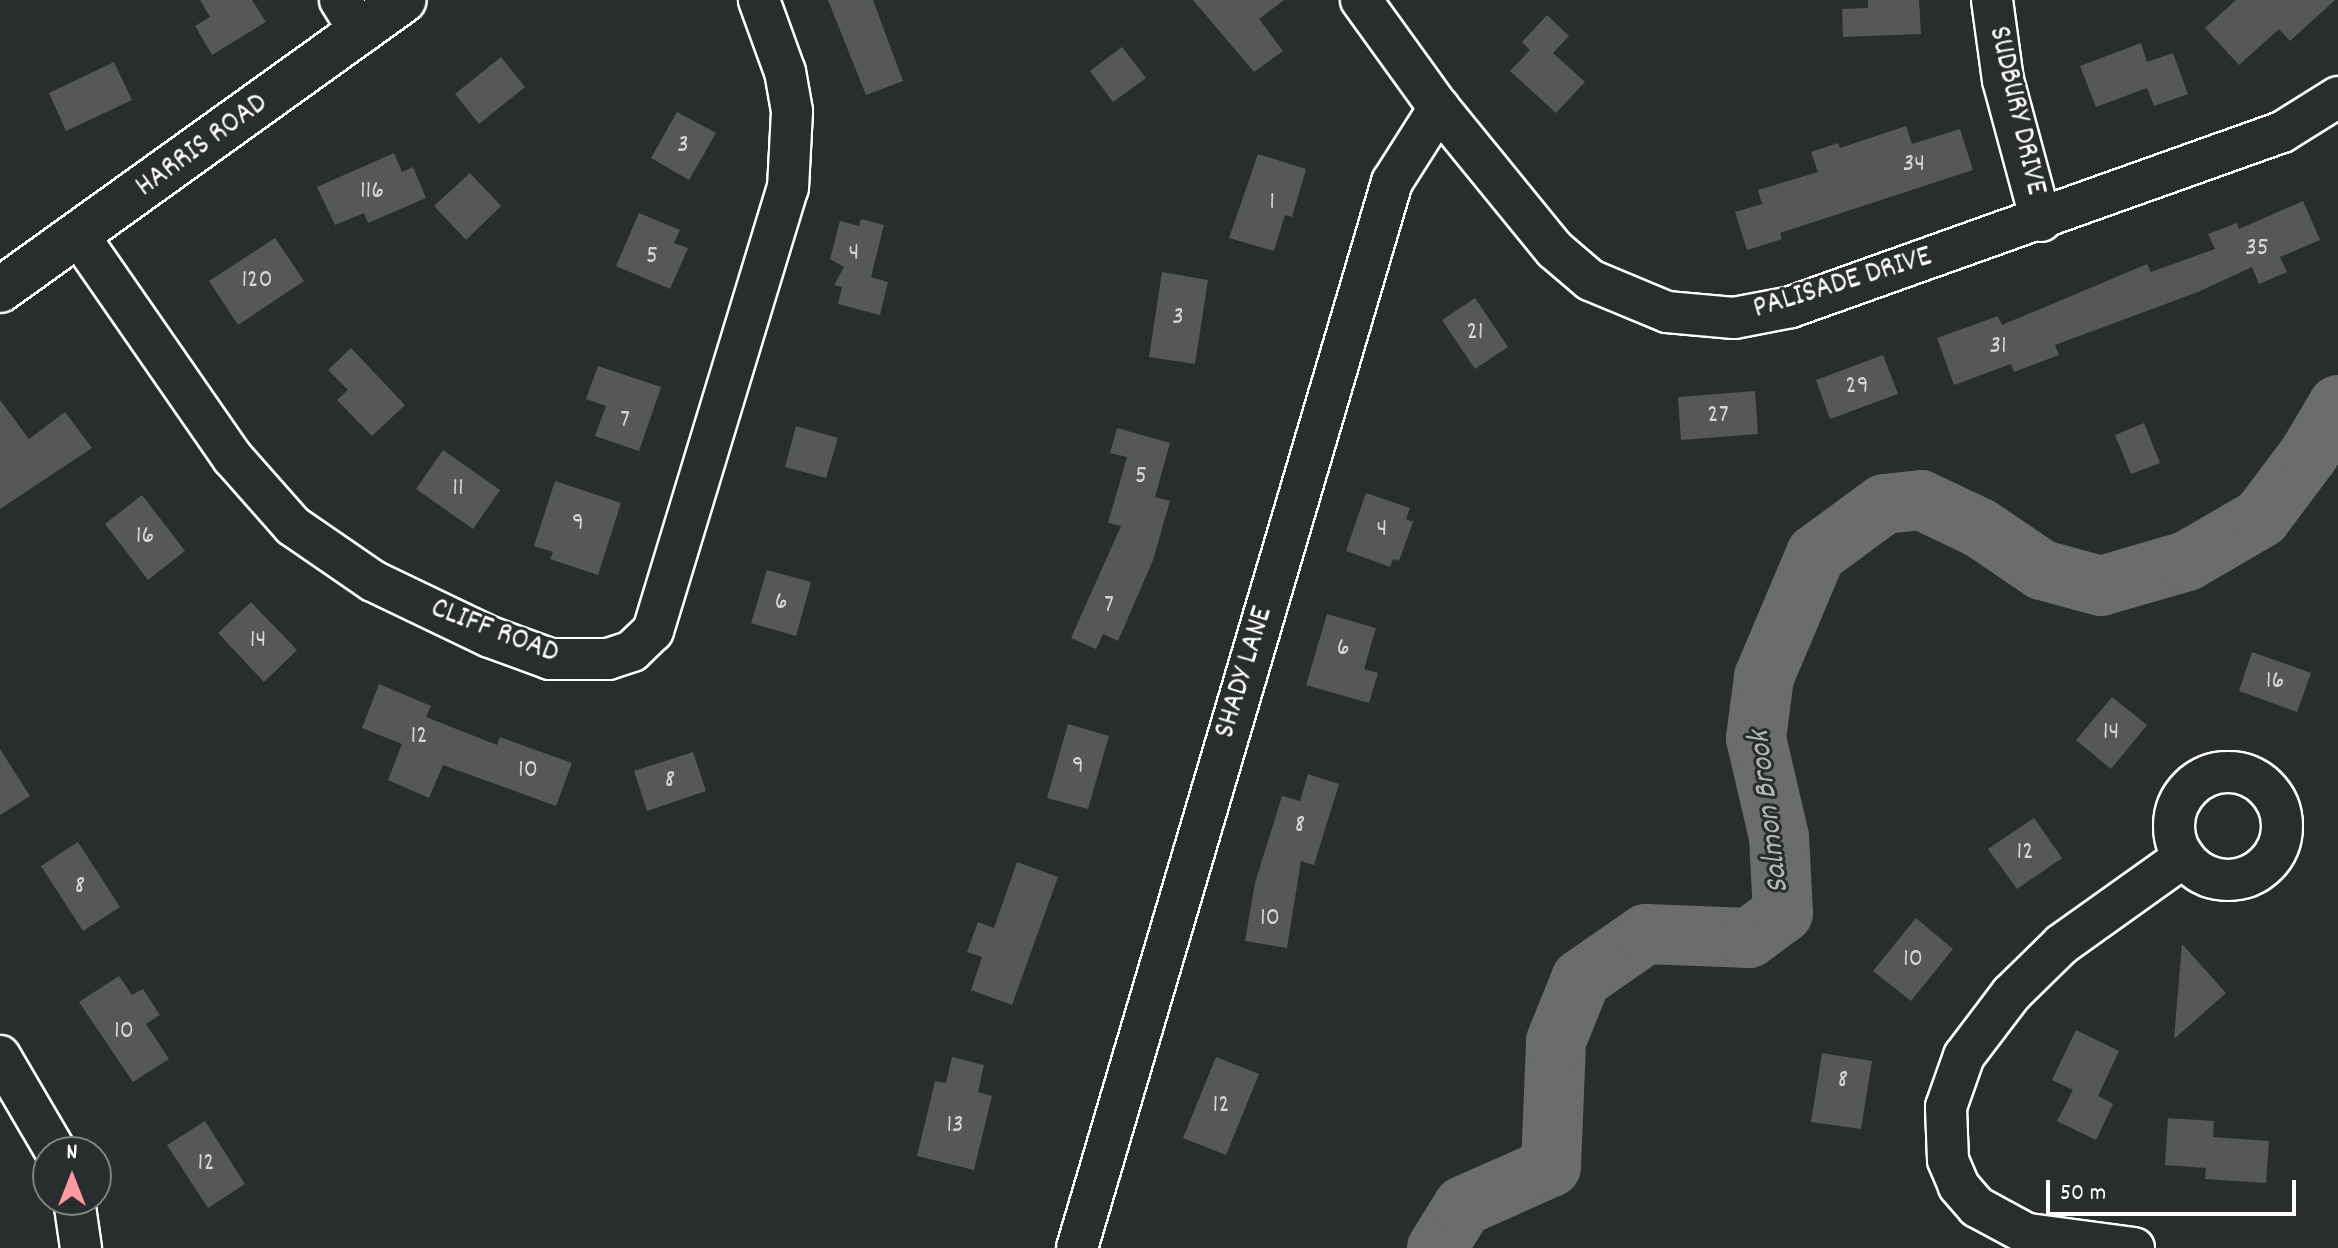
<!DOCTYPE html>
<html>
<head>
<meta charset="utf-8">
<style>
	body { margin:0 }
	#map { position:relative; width:2338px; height:1248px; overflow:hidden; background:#2a2d2e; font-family:Dekko,sans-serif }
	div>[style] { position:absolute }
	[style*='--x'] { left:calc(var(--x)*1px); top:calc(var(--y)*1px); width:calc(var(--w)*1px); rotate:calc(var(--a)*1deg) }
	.river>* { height:60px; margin:-30px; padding:0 30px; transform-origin:30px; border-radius:30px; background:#6a6c6d }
	.building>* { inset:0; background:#555758 }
	.roads { filter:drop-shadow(2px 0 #fff) drop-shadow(-2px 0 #fff) drop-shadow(0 2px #fff) drop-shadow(0 -2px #fff) }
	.street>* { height:40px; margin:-20px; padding:0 20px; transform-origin:20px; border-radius:20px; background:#2a2d2e }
	.street>.ring { margin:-20px; padding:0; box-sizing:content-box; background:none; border:40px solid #2a2d2e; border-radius:50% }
	.secondary>* { height:44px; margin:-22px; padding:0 22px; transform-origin:22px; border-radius:22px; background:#2a2d2e }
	span { translate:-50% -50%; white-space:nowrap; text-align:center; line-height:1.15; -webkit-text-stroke:6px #2a2d2e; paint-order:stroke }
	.number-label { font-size:26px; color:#d4d5d5 }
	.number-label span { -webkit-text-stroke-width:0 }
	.street-label { font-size:30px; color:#fff }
	.water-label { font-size:32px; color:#b4b6b6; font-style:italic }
	.north { position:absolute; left:32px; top:1136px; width:80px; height:80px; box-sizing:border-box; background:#2a2d2e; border:2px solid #7f8182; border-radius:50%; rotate:0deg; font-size:22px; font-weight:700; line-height:32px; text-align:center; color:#fff }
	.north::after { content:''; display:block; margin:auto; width:28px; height:36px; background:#ff9aa2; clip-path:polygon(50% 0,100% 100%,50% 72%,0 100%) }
	.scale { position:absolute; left:2046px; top:1180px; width:250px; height:36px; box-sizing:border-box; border:4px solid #fff; border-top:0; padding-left:10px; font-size:24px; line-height:28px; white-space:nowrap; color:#fff; -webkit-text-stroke:6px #2a2d2e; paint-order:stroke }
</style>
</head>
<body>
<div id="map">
	<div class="river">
		<div style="--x:1437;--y:1248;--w:49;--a:-58.2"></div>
		<div style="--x:1463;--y:1206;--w:96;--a:-23.9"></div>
		<div style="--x:1551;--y:1167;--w:126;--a:-87.7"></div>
		<div style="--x:1556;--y:1041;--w:67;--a:-68"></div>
		<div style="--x:1581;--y:979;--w:79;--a:-34.7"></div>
		<div style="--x:1646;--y:934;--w:103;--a:2.2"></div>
		<div style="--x:1749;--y:938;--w:42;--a:-36.3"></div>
		<div style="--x:1783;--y:913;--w:76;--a:-93"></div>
		<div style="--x:1779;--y:837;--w:102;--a:-103.1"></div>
		<div style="--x:1756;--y:738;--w:62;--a:-82.5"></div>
		<div style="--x:1764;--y:677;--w:134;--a:-67.1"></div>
		<div style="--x:1816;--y:554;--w:84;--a:-36.3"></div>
		<div style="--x:1884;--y:504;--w:37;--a:-6"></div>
		<div style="--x:1921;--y:500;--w:65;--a:25.4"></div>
		<div style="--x:1980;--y:528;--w:75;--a:34.1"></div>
		<div style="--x:2042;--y:570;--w:61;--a:15.2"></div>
		<div style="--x:2101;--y:586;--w:90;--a:-16.2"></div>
		<div style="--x:2187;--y:561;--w:86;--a:-30.2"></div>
		<div style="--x:2261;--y:518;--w:80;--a:-53.1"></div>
		<div style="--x:2309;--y:454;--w:57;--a:-59.4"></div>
	</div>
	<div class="building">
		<div style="clip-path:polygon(200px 0,252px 0,266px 22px,212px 55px,195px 26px,210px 17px)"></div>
		<div style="clip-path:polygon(828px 0,873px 0,903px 81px,866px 95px)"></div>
		<div style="clip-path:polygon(1193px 0,1284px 0,1259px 19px,1283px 51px,1254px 72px)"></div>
		<div style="clip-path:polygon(1868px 0,1919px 0,1921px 34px,1843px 37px,1842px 9px,1868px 8px)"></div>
		<div style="clip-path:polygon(2236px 0,2335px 0,2290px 41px,2279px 29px,2239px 65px,2205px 28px)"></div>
		<div style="clip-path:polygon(1547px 15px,1569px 36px,1553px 53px,1585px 82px,1556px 113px,1510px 71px,1530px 50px,1522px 42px)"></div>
		<div style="clip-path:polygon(2141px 43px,2147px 62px,2173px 53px,2188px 94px,2154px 106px,2147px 88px,2096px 107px,2080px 66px)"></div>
		<div style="clip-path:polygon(1122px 47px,1146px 78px,1113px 102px,1090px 71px)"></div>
		<div style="clip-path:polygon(501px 57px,525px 87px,479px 124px,455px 94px)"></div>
		<div style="clip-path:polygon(114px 62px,132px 100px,66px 131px,49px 93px)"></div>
		<div style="clip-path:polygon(677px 112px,716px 133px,689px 180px,651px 158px)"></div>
		<div style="clip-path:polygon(1906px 126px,1912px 144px,1960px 129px,1973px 170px,1780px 233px,1782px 239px,1747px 250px,1735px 212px,1762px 204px,1758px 190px,1818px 172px,1811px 152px,1838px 143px,1840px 148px)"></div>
		<div style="clip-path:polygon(394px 153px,402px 172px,413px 167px,426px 198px,368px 223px,364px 213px,335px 225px,317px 187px)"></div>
		<div style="clip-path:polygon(1258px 154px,1306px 169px,1292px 217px,1285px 215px,1274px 251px,1229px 238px)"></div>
		<div style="clip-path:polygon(470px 173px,501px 206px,466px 240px,434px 206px)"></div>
		<div style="clip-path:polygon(2303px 201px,2320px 240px,2280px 257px,2287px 272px,2259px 284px,2252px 267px,2198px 292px,2055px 345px,2059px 355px,2014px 372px,2011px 364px,1954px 385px,1937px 338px,1998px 316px,2002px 325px,2147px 264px,2151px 272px,2215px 249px,2208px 234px,2237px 223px,2239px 229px)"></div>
		<div style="clip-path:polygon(639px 213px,680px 230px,674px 243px,688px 248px,670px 289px,616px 266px)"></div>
		<div style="clip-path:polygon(861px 219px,884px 225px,871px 277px,888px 282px,880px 315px,838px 304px,842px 287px,834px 285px,844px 267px,830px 259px,840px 221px,859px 226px)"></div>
		<div style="clip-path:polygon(275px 238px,304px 281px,238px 325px,209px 281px)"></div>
		<div style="clip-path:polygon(1162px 272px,1208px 280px,1195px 364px,1149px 357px)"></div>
		<div style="clip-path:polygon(1475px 298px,1508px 347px,1475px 369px,1442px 320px)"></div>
		<div style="clip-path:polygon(351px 348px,405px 405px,372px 436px,337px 400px,348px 390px,328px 370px)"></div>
		<div style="clip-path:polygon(1883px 355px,1898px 394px,1830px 419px,1816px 380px)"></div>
		<div style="clip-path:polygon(598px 366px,661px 387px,639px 451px,595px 436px,606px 406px,586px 399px)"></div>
		<div style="clip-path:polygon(1755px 391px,1758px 434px,1681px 440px,1678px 397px)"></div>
		<div style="clip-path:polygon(0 400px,29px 439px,65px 412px,92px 448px,0 509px)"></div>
		<div style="clip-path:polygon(2144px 423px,2160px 463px,2131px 474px,2115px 435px)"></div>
		<div style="clip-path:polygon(796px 426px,838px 438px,826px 478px,785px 467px)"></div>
		<div style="clip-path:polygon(1117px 428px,1170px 443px,1155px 497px,1170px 501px,1153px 560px,1118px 641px,1103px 634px,1096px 649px,1071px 638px,1121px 526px,1108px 523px,1127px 457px,1110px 453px)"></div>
		<div style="clip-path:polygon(443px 450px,500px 490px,473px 529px,416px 489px)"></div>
		<div style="clip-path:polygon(555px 481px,621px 503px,598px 575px,550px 559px,553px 552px,534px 546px)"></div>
		<div style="clip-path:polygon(1366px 493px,1410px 508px,1406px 519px,1413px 522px,1399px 561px,1393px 559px,1390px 567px,1346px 551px)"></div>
		<div style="clip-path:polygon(142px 495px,185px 551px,148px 580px,105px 524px)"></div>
		<div style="clip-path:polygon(767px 570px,811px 582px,796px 636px,751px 623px)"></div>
		<div style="clip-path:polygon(251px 602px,297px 650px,264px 682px,218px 633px)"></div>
		<div style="clip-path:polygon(1327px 614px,1376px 628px,1364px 669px,1378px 673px,1369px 703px,1306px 685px)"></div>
		<div style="clip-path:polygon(2252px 652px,2311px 673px,2297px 712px,2239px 691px)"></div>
		<div style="clip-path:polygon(379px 684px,431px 706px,426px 717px,497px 745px,500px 737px,572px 763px,556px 806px,443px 765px,429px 798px,388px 780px,402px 744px,362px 728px)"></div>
		<div style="clip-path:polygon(2112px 697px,2147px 725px,2111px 769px,2076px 740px)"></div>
		<div style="clip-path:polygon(1068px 724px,1109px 736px,1088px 809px,1047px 798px)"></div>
		<div style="clip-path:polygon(0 749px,30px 796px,0 815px)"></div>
		<div style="clip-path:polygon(693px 752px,706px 791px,647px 811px,634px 771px)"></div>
		<div style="clip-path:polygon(1308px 774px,1339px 784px,1314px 865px,1301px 861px,1287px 948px,1245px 941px,1255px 883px,1282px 796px,1300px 801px)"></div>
		<div style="clip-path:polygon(2034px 818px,2062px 858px,2017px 889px,1988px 849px)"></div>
		<div style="clip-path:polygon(78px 842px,120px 907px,83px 931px,41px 866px)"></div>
		<div style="clip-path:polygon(1017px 862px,1058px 877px,1012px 1005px,971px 990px,982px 957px,967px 952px,978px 922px,994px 928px)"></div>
		<div style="clip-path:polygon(1916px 918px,1953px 949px,1911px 1001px,1873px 971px)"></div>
		<div style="clip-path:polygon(2182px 944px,2226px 993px,2174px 1039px)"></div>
		<div style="clip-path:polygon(119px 976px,132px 995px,143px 989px,160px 1015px,146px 1024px,169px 1059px,133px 1082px,79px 1002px)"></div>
		<div style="clip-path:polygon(2076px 1030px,2119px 1051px,2098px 1096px,2113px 1104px,2096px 1140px,2057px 1121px,2073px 1090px,2052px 1080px)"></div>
		<div style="clip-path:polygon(1822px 1053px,1872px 1061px,1861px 1129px,1811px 1122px)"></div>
		<div style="clip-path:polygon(952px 1057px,984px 1065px,978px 1092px,992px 1096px,974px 1170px,917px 1156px,935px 1081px,946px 1083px)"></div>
		<div style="clip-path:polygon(1216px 1057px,1259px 1074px,1226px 1155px,1183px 1138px)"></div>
		<div style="clip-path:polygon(2168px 1118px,2214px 1121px,2213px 1137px,2269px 1141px,2266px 1183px,2205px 1179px,2206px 1168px,2165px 1165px)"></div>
		<div style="clip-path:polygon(205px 1121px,245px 1184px,208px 1208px,167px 1145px)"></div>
	</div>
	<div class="roads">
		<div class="street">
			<div style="--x:340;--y:0;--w:39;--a:58"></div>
			<div style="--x:1361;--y:0;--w:133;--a:54.2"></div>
			<div style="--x:1439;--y:108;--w:183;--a:50.8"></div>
			<div style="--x:1555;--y:250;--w:46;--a:40.6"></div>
			<div style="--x:1590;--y:280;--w:83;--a:22.6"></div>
			<div style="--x:1667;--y:312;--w:67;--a:5.1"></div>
			<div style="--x:1734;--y:318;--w:58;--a:-10.9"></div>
			<div style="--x:1791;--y:307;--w:521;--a:-19.62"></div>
			<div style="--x:2282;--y:132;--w:66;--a:-32"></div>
			<div style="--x:1992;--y:0;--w:81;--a:82.2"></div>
			<div style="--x:2003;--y:80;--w:146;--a:74.9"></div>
			<div style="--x:79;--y:236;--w:269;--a:55.3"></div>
			<div style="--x:232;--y:457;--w:92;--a:48.5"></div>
			<div style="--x:293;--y:526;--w:97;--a:34.5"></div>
			<div style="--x:373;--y:581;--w:130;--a:25.6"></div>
			<div style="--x:490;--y:637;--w:64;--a:20.1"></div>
			<div style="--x:550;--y:659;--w:58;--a:0"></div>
			<div style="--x:608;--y:659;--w:25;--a:-18"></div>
			<div style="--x:632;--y:651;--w:29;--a:-44"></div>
			<div style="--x:653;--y:631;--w:463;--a:-73.1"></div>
			<div style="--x:788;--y:188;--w:77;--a:-87"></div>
			<div style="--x:792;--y:111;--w:40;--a:-100"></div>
			<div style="--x:785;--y:72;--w:77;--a:-109.9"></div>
			<div class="ring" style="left:2174px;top:772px;width:68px;height:68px"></div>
			<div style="--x:0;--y:1056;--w:111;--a:59.7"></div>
			<div style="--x:74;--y:1200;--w:49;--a:81.7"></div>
			<div style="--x:1077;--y:1248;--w:1112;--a:-73.54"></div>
			<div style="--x:1392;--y:182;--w:88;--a:-57.6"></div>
			<div style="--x:2134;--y:1248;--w:108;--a:-172.5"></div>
			<div style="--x:2027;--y:1234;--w:57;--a:-151.6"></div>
			<div style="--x:1977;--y:1207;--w:28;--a:-131"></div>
			<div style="--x:1959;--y:1186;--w:28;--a:-113"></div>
			<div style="--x:1948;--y:1160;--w:53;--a:-92.2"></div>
			<div style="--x:1946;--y:1107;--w:54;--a:-70.6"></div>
			<div style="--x:1964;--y:1056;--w:78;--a:-52.8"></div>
			<div style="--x:2011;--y:994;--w:71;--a:-44.4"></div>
			<div style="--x:2062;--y:944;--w:150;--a:-35.5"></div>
		</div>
		<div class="secondary">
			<div style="--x:0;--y:290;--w:497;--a:-35.7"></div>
		</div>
	</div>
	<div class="number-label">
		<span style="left:683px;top:146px">3</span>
		<span style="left:1914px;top:165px">34</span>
		<span style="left:372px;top:192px">116</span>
		<span style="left:1272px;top:203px">1</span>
		<span style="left:2257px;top:249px">35</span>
		<span style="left:854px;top:254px">4</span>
		<span style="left:652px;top:257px">5</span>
		<span style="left:257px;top:281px">120</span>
		<span style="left:1178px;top:318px">3</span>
		<span style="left:1475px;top:333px">21</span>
		<span style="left:1998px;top:347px">31</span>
		<span style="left:1857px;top:387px">29</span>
		<span style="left:1718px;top:416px">27</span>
		<span style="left:625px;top:421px">7</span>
		<span style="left:1141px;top:477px">5</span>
		<span style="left:458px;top:489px">11</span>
		<span style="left:578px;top:524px">9</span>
		<span style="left:1382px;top:530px">4</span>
		<span style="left:145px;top:537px">16</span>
		<span style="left:781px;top:603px">6</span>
		<span style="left:1109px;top:606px">7</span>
		<span style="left:258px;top:641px">14</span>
		<span style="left:1343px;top:649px">6</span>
		<span style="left:2275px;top:682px">16</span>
		<span style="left:2111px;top:733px">14</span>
		<span style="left:419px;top:737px">12</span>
		<span style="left:1078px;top:767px">9</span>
		<span style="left:528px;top:771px">10</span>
		<span style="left:670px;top:781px">8</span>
		<span style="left:1300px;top:826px">8</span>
		<span style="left:2025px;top:853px">12</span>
		<span style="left:80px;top:887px">8</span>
		<span style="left:1270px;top:919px">10</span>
		<span style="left:1913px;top:960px">10</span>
		<span style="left:124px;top:1032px">10</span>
		<span style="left:1843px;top:1081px">8</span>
		<span style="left:1221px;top:1106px">12</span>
		<span style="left:955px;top:1126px">13</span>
		<span style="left:206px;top:1164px">12</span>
	</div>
	<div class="street-label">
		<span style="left:2015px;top:111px;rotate:77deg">SUDBURY DRIVE</span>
		<span style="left:203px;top:147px;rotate:-36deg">HARRIS ROAD</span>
		<span style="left:1843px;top:285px;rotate:-17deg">PALISADE DRIVE</span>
		<span style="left:494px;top:633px;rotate:21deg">CLIFF ROAD</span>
		<span style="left:1246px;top:673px;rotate:-73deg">SHADY LANE</span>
	</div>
	<div class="water-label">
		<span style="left:1771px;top:812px;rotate:-97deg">Salmon Brook</span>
	</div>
	<div class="north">N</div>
	<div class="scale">50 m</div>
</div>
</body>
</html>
